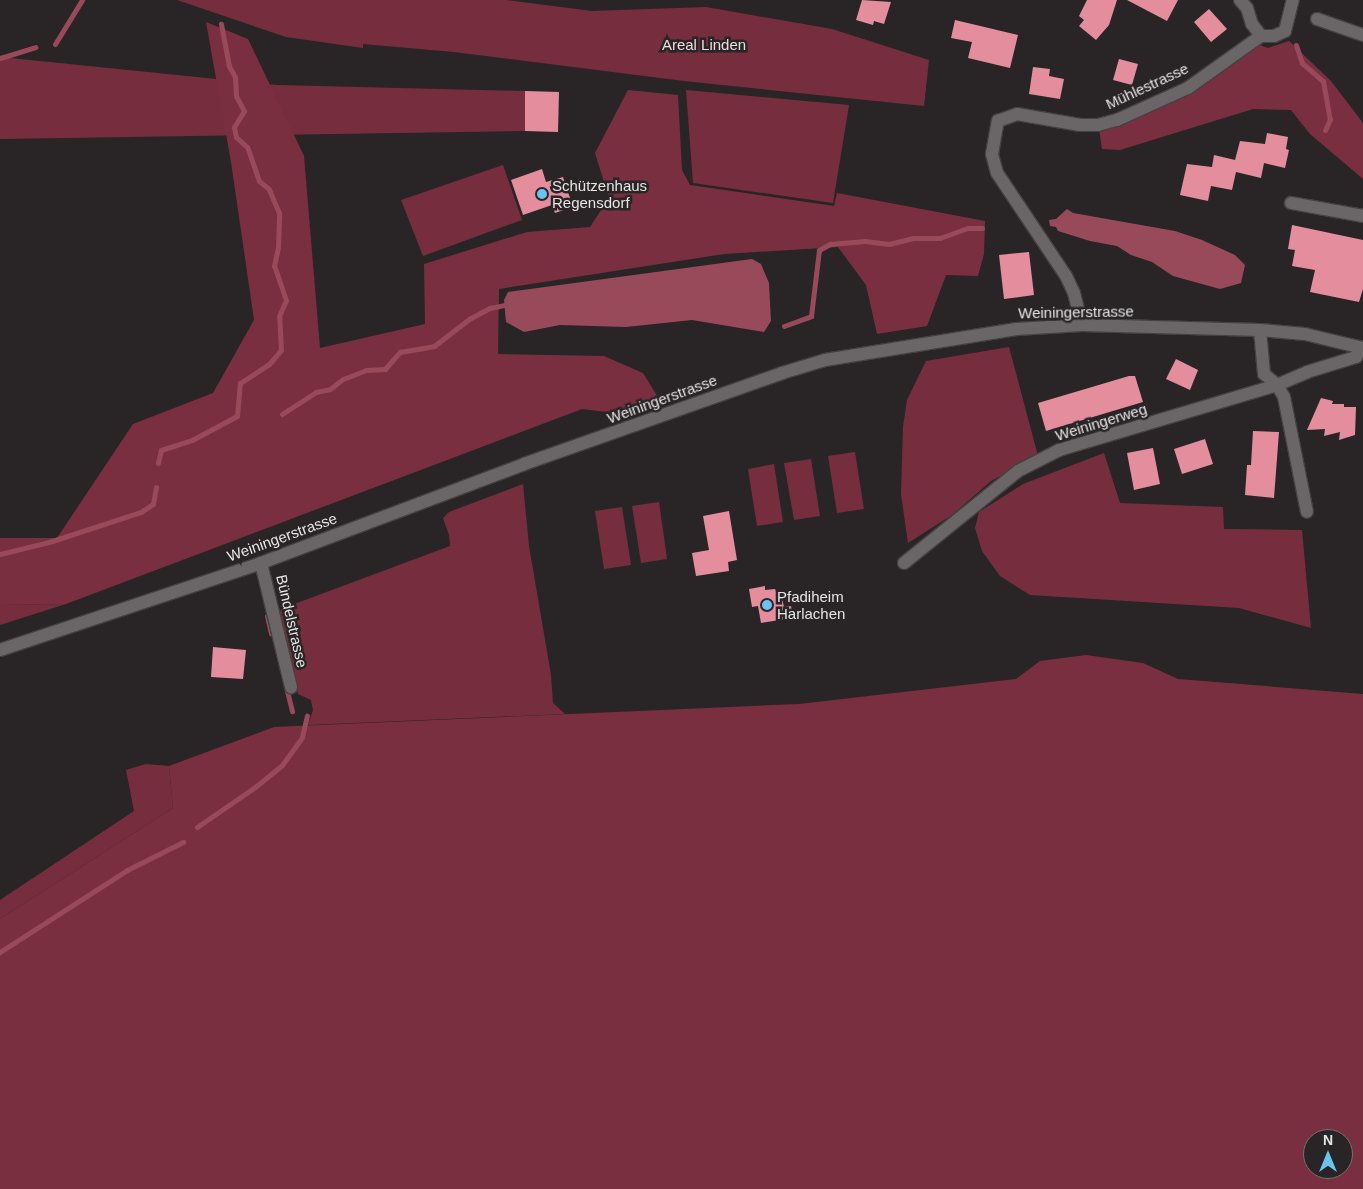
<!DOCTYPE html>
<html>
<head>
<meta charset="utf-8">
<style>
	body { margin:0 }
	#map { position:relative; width:1363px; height:1189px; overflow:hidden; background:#292526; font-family:Arial,sans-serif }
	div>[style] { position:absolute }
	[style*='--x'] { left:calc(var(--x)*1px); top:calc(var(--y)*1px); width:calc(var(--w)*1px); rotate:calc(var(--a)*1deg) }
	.green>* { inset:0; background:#762e3e }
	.forest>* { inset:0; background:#7a2f40 }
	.water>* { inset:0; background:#994a5a }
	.stream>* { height:5px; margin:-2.5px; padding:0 2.5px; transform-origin:2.5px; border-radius:2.5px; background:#994a5a }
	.building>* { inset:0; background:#e48e9d }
	.roads { filter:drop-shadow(1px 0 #444142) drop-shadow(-1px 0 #444142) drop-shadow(0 1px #444142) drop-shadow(0 -1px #444142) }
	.minor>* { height:12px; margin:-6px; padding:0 6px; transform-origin:6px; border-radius:6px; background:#6a6566 }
	.tertiary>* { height:12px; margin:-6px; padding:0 6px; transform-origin:6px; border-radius:6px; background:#6a6566 }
	.dots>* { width:14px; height:14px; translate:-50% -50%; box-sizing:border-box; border:2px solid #292526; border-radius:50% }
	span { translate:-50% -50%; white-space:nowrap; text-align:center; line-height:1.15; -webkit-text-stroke:5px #292526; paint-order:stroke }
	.park-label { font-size:15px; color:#f0d8db }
	.street-label { font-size:15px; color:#e6e4e4 }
	.poi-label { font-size:15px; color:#e6e4e4 }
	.left { translate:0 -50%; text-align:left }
	.north { position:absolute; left:1303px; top:1129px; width:50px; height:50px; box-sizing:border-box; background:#292526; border:1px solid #757172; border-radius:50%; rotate:0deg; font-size:14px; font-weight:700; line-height:20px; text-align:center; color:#e6e4e4 }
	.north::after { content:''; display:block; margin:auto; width:18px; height:22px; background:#69c4f1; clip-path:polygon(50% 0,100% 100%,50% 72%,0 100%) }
</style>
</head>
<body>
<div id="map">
	<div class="green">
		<div style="clip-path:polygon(177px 0,506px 0,592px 11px,706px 7px,832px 29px,929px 60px,924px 106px,684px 81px,454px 52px,363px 44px,363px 48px,286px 37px)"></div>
		<div style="clip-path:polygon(0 57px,277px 85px,525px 91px,525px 131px,0 139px)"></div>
		<div style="clip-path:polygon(686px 90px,849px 105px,833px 203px,693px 183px)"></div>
		<div style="clip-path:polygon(503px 165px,522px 220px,423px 256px,401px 200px)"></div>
		<div style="clip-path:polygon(1009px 347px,1038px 456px,991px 481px,952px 515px,908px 543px,901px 494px,903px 427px,907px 400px,926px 361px)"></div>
		<div style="clip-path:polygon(855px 452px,864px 509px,837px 513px,828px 456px)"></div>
		<div style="clip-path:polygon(1104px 453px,1120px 503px,1223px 507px,1224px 529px,1302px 530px,1311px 628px,1239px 608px,1030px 595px,1000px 576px,982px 551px,975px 528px,979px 512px,1023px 484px)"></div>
		<div style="clip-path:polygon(811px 459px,820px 516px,794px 520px,784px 463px)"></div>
		<div style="clip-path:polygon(774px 464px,783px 522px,757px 526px,748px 469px)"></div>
		<div style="clip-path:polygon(523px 484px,529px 546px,551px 675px,553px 703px,565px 714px,308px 725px,313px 710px,311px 700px,298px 694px,278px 617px,281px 609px,450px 546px,449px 535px,443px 518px,449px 512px)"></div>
		<div style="clip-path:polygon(659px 502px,667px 559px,641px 563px,632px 506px)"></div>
		<div style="clip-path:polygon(622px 507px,631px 565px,604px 569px,595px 511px)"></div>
		<div style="clip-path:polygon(66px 604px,0 625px,0 605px)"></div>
		<div style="clip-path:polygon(146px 764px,169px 766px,173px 808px,0 919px,0 900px,134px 811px,126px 770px)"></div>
	</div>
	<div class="forest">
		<div style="clip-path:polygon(206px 22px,248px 39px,304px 156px,320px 348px,425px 324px,424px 264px,527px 232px,590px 227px,609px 198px,595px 153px,628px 90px,678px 95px,682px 170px,690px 185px,834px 206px,837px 193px,985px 221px,984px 254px,978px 276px,946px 275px,927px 326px,877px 334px,866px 285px,838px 247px,724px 254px,499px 289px,498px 354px,604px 356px,643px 373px,659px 399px,615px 413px,582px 409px,66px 604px,0 605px,0 538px,57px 538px,133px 424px,213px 393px,254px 320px,231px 162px)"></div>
		<div style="clip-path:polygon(1289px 41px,1331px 81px,1363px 123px,1363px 179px,1310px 134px,1291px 110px,1253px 109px,1120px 150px,1102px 149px,1099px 129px,1257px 44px,1268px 48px)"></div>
		<div style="clip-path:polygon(evenodd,1086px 655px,1143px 663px,1178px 679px,1363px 694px,1363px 1189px,0 1189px,0 919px,173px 808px,169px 766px,274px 727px,799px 704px,1016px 679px,1040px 661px,1086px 655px,1313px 1139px,1343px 1139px,1343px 1169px,1313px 1169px,1313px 1139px)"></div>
	</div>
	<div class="water">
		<div style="clip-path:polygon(1067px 209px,1073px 213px,1175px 231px,1202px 240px,1235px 255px,1245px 265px,1241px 283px,1220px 289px,1173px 276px,1152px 262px,1131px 255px,1117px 246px,1090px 241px,1058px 231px,1056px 227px,1050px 226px,1049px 220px,1056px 219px)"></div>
		<div style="clip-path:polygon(752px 259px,761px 264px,769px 283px,771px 321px,764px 332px,692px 320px,626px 327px,560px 325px,524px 332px,506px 322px,504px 300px,508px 292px)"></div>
	</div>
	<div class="stream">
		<div style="--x:55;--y:44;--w:52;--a:-58.5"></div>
		<div style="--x:1296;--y:45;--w:19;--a:72"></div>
		<div style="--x:1302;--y:63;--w:28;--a:41"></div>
		<div style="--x:1323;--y:81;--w:39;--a:80"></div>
		<div style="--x:1330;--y:119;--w:12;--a:114"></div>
		<div style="--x:0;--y:58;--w:37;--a:-17"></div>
		<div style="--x:784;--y:326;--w:29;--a:-20"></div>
		<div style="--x:811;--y:316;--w:66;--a:-83.1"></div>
		<div style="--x:819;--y:250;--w:13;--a:-29"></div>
		<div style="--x:830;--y:244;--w:35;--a:-5"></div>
		<div style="--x:865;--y:241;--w:24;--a:7"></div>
		<div style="--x:889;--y:244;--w:25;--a:-14"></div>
		<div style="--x:913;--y:238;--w:27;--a:0"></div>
		<div style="--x:940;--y:238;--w:30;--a:-20"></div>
		<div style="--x:968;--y:228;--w:14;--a:0"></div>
		<div style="--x:282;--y:414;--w:40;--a:-32.9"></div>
		<div style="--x:316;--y:392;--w:14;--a:-12"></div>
		<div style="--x:330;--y:389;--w:16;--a:-38"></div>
		<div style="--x:343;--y:379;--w:25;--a:-21"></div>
		<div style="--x:366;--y:370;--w:19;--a:-3"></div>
		<div style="--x:385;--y:369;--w:23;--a:-49"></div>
		<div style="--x:400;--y:352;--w:35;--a:-10"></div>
		<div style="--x:434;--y:346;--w:44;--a:-37.6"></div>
		<div style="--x:469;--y:319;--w:24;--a:-28"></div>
		<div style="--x:490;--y:308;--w:14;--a:-12"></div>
		<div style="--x:158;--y:463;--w:13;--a:-77"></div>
		<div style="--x:161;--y:450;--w:33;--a:-18"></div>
		<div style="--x:192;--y:440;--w:51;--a:-28.1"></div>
		<div style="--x:237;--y:416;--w:33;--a:-85"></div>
		<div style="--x:240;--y:383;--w:35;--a:-33"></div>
		<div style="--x:269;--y:364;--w:18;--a:-49"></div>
		<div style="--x:281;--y:350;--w:34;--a:-93"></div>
		<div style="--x:279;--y:316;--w:17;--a:-66"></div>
		<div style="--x:286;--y:300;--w:36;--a:-109"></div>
		<div style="--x:274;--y:266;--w:19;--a:-78"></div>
		<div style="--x:278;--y:247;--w:34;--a:-88"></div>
		<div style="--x:279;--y:213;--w:26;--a:-113"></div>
		<div style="--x:269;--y:189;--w:13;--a:-141"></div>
		<div style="--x:259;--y:181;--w:36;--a:-109"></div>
		<div style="--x:247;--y:147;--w:15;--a:-138"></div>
		<div style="--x:236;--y:137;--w:10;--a:-101"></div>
		<div style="--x:234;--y:127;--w:19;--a:-58"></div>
		<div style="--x:244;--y:111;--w:17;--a:-118"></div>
		<div style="--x:236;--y:96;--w:19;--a:-93"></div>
		<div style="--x:235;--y:77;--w:13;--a:-119"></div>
		<div style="--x:229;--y:66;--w:43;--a:-100.8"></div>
		<div style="--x:0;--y:554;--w:50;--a:-13.8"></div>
		<div style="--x:49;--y:542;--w:97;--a:-18.1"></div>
		<div style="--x:141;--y:512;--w:14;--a:-34"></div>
		<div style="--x:153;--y:504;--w:17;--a:-80"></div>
		<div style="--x:267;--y:616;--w:18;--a:77"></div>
		<div style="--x:286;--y:687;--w:25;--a:76"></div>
		<div style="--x:197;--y:827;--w:70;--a:-34.6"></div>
		<div style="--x:255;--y:787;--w:35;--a:-39"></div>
		<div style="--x:282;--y:765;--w:34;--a:-54"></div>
		<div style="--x:302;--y:737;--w:22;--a:-77"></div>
		<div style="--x:0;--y:952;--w:151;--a:-32.8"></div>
		<div style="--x:127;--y:870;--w:63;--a:-26.6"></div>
	</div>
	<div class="building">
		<div style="clip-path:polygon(862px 0,891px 2px,884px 24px,874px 21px,873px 25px,856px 20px)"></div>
		<div style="clip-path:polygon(1087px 0,1117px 0,1109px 25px,1096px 40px,1079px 26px,1084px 20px,1079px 16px)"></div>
		<div style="clip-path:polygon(1127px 0,1178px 0,1167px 21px)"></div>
		<div style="clip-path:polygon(1209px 9px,1227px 29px,1211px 42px,1194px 22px)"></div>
		<div style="clip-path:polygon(955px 20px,1018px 35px,1010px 68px,968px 58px,972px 42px,951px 38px)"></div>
		<div style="clip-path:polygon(1119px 59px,1138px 64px,1132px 85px,1113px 80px)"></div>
		<div style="clip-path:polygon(1033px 67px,1050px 69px,1049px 76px,1064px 79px,1060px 99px,1029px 94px)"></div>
		<div style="clip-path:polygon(525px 91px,559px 92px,558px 132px,525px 131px)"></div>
		<div style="clip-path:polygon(1267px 133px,1288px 137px,1286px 149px,1289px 150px,1285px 168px,1264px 163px,1261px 178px,1236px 172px,1232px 190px,1211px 186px,1208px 201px,1180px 195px,1187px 164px,1212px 167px,1214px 155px,1235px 160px,1240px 141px,1265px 144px)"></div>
		<div style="clip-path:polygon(542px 169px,546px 182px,563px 177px,573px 207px,555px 213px,552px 205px,523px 215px,511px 180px)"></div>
		<div style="clip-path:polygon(1292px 225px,1363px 240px,1363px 289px,1359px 302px,1310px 292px,1315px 270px,1292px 266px,1295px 250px,1288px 249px)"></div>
		<div style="clip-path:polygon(1029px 252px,1034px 295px,1004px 299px,999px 255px)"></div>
		<div style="clip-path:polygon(1176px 359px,1198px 370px,1190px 390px,1166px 379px)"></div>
		<div style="clip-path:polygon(1129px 376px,1135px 376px,1143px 402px,1046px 431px,1038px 403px)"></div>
		<div style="clip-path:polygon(1321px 398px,1333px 401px,1332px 404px,1344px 404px,1344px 407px,1356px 407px,1355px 435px,1339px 440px,1340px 432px,1324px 436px,1325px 429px,1307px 430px)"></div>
		<div style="clip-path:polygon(1253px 431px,1279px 432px,1274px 498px,1245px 495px,1247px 465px,1251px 465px)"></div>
		<div style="clip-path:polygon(1205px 439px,1213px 464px,1182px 474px,1174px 449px)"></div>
		<div style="clip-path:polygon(1153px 448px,1160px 484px,1134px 490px,1127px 453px)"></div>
		<div style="clip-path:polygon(729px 511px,737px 560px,728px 562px,729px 571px,696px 576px,692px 553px,709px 550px,703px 516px)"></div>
		<div style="clip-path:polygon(765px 586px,765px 590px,775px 589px,779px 598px,782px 598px,784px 607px,791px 606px,793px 618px,761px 623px,758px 606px,752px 607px,749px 589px)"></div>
		<div style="clip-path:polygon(213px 647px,246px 650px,243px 679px,211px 677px)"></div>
	</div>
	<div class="roads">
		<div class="minor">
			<div style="--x:1240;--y:0;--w:11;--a:49"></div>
			<div style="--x:1247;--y:8;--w:17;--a:73"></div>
			<div style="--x:1252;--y:24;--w:15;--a:53"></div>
			<div style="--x:1317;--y:19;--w:49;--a:19.2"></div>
			<div style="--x:1291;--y:203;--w:73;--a:10.2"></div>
			<div style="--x:1082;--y:325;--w:33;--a:-104"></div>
			<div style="--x:1074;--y:293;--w:19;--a:-115"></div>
			<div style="--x:1066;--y:276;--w:124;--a:-123.8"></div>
			<div style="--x:997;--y:173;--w:20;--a:-105"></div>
			<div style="--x:992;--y:154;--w:34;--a:-80"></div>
			<div style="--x:998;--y:121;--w:20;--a:-20"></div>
			<div style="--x:1017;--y:114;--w:64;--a:9.9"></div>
			<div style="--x:1080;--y:125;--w:18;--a:0"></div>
			<div style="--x:1098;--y:125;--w:20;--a:-15"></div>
			<div style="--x:1117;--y:120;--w:78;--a:-24.3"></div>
			<div style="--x:1188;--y:88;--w:90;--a:-35.5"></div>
			<div style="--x:1261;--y:36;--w:13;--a:0"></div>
			<div style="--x:1274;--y:36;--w:12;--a:-24"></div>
			<div style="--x:1285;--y:31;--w:32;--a:-76"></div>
			<div style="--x:1260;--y:330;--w:44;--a:84.8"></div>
			<div style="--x:1264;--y:374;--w:17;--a:40"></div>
			<div style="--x:1277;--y:385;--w:14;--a:60"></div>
			<div style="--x:1284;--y:397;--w:117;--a:78.7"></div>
			<div style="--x:261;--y:563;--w:128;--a:76.4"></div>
			<div style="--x:904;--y:563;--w:146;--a:-38.9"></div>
			<div style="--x:1018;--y:471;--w:46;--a:-27.1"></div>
			<div style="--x:1059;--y:450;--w:227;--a:-16.6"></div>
			<div style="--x:1277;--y:385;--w:33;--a:-23"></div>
			<div style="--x:1307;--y:372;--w:51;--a:-17"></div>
			<div style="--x:1356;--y:357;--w:10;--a:-61"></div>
		</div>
		<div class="tertiary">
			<div style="--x:0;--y:650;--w:275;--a:-18.4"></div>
			<div style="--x:261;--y:563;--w:281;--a:-20.6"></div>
			<div style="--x:524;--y:464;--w:274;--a:-19.4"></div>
			<div style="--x:782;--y:373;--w:45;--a:-16.8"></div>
			<div style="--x:825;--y:360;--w:194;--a:-9.2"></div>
			<div style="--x:1017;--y:329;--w:65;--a:-3.5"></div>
			<div style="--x:1082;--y:325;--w:178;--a:1.6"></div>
			<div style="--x:1260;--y:330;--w:45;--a:5.1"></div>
			<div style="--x:1305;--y:334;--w:60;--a:13.6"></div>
		</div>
	</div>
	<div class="dots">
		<div style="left:542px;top:194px;background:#69c4f1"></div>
		<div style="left:767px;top:605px;background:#69c4f1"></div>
	</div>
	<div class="park-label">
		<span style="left:704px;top:45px">Areal Linden</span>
	</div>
	<div class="street-label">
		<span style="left:1147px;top:86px;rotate:-25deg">Mühlestrasse</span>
		<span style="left:1076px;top:312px;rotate:-1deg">Weiningerstrasse</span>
		<span style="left:662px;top:399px;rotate:-20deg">Weiningerstrasse</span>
		<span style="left:1101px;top:422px;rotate:-17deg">Weiningerweg</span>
		<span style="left:282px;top:537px;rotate:-20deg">Weiningerstrasse</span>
		<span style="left:292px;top:621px;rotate:77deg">Bündelstrasse</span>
	</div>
	<div class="poi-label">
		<span class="left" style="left:552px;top:194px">Schützenhaus<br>Regensdorf</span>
		<span class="left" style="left:777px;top:605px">Pfadiheim<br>Harlachen</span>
	</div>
	<div class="north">N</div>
</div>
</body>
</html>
